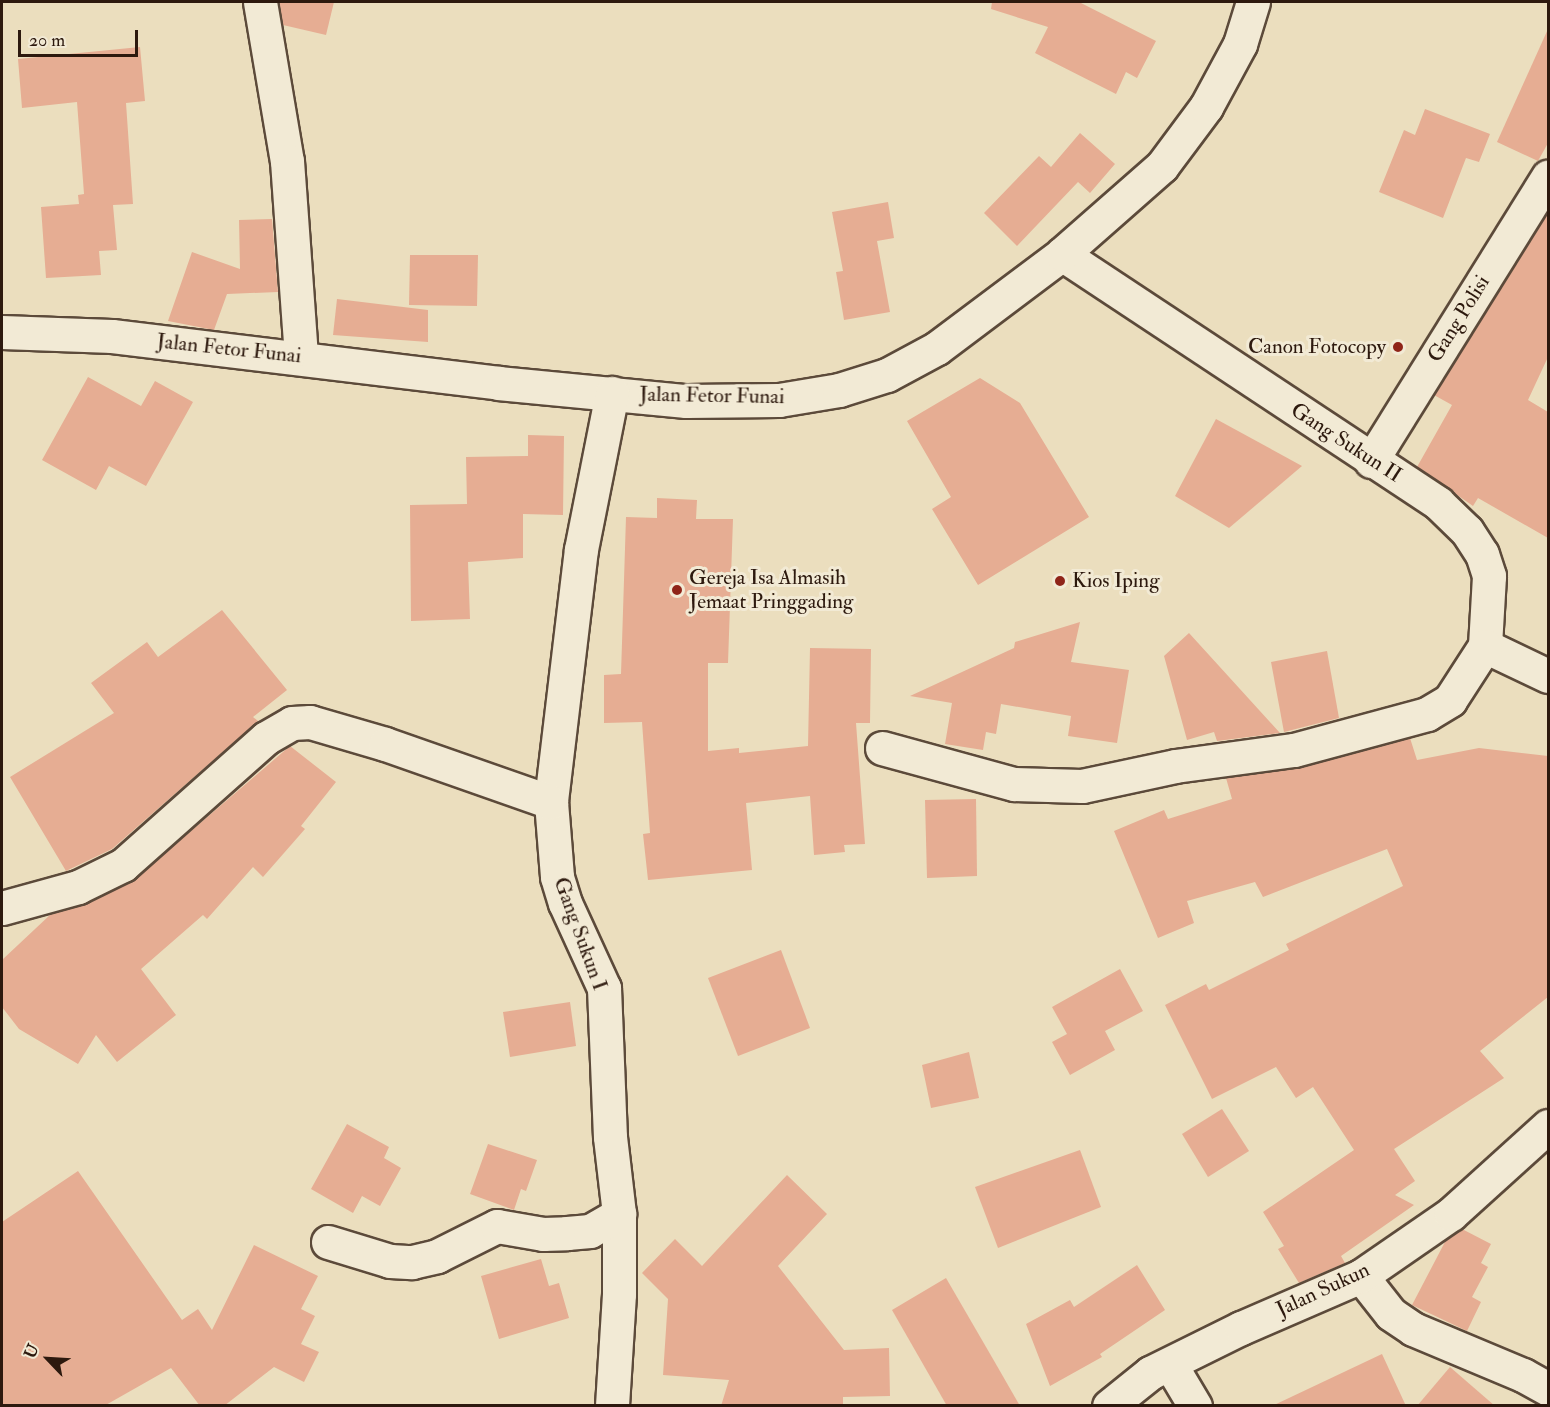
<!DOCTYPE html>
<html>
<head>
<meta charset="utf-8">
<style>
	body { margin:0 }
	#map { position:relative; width:1550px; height:1407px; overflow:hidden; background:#ebdebe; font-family:"IM FELL Double Pica",serif }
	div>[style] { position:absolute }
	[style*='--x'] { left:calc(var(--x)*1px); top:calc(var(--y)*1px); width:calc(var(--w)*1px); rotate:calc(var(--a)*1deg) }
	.building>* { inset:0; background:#e6ad93 }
	.roads { filter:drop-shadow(2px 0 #5c4a3a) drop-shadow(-2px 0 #5c4a3a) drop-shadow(0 2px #5c4a3a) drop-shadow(0 -2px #5c4a3a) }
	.minor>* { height:33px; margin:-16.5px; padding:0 16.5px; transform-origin:16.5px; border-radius:16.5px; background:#f2ead5 }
	.dots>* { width:16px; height:16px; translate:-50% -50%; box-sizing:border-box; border:3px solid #f2ead5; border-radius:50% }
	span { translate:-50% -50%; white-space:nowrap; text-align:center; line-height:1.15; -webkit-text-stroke:6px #f2ead5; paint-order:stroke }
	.street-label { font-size:21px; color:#2d190e }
	.poi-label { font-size:21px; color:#2d190e }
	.right { translate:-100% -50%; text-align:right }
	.left { translate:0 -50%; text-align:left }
	.frame { position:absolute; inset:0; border:3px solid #2d190e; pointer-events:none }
	.north { position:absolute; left:18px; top:1329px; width:60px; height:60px; -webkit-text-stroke:4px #f2ead5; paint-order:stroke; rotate:295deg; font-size:16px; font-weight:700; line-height:24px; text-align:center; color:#2d190e }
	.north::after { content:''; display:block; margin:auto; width:21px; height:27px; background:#2d190e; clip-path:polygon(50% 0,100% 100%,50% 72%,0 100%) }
	.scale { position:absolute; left:18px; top:30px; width:120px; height:27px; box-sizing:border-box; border:3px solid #2d190e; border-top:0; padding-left:8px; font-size:18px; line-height:21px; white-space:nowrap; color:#2d190e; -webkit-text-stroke:4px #f2ead5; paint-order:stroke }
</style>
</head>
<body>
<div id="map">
	<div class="building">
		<div style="clip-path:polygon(279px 2px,334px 2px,326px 35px,283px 25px)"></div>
		<div style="clip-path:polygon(992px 2px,1079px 2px,1156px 41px,1137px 78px,1126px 72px,1116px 94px,1035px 53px,1048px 27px,991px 9px)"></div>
		<div style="clip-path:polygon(1548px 29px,1548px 143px,1538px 161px,1497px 142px)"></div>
		<div style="clip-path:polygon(140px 47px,145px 101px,126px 103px,133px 204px,113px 205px,117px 250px,99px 251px,101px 275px,46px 278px,41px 207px,79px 204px,78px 195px,84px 194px,77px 102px,22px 108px,18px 59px)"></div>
		<div style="clip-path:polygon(1425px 109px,1490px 134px,1479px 162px,1466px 158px,1443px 218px,1379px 192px,1404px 130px,1415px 135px)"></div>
		<div style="clip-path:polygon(1080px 133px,1115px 164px,1090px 193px,1078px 182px,1017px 246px,984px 213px,1039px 156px,1051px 167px)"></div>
		<div style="clip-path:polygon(888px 202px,894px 238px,877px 241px,890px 312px,844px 320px,836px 272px,843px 271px,832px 212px)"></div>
		<div style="clip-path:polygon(1548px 212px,1548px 357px,1528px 400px,1548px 412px,1548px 538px,1478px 498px,1473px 506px,1417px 467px,1452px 405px,1434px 395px)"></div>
		<div style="clip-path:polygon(272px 219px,278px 292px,227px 294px,214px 330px,168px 321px,192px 252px,240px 269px,239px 220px)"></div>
		<div style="clip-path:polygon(410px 255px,478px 255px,477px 306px,409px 305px)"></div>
		<div style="clip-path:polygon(337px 299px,428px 310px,428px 342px,333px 335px)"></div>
		<div style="clip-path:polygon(88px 377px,141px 406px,155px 381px,193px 402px,146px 486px,109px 466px,96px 490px,42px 460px)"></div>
		<div style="clip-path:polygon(980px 378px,1020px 403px,1089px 517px,978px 585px,932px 509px,951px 497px,907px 421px)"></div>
		<div style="clip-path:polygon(1216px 419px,1302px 466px,1229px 528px,1175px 496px)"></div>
		<div style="clip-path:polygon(528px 435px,564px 436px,563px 515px,523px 514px,523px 558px,468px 562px,470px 619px,411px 621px,410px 505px,467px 504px,466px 457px,528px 456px)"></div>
		<div style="clip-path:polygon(657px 498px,697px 500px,696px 519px,733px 519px,728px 663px,708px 663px,708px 751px,739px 748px,739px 753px,808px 746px,810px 648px,871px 649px,870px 723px,856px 723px,865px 844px,844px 845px,845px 852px,814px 855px,810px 796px,746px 803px,752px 870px,648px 880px,643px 834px,650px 833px,642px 722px,604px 723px,604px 675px,621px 674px,626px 517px,657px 518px)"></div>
		<div style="clip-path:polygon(222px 610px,287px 690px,253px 717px,258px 721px,112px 849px,66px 871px,10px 777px,114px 713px,91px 683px,147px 642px,158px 657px)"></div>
		<div style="clip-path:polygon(1080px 622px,1071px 662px,1129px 670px,1117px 743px,1068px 736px,1071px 716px,1001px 704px,996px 734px,986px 732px,983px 750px,945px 744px,952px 703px,910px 696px,1014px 648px,1015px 642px)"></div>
		<div style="clip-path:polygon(1189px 633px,1280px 733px,1217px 741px,1214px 732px,1187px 740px,1164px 656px)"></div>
		<div style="clip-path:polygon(1327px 651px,1339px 718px,1284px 732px,1271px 662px)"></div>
		<div style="clip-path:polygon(1410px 738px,1417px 760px,1479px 748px,1548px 756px,1548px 997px,1480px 1051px,1504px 1078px,1394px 1149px,1415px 1181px,1395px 1195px,1414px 1205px,1341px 1256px,1345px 1263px,1299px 1283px,1278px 1249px,1284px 1246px,1263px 1212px,1354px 1150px,1313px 1087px,1296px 1098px,1276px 1067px,1212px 1099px,1165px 1005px,1206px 984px,1209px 990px,1289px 950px,1286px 944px,1403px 886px,1387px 849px,1263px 897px,1255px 882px,1187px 901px,1194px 923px,1158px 938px,1114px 831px,1164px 810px,1168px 819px,1232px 799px,1226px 778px,1299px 768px)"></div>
		<div style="clip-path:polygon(290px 746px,336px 782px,301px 826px,305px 829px,263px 877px,253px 867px,207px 919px,203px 915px,141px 969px,176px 1015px,117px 1062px,96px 1035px,78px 1064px,19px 1029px,2px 1007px,2px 960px,51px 914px,86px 904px,135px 879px)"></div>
		<div style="clip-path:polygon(976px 799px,977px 876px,927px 878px,925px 800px)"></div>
		<div style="clip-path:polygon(781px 950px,810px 1028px,738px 1056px,708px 978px)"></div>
		<div style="clip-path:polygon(1120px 969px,1143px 1011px,1105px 1031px,1115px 1050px,1070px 1075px,1052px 1042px,1067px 1034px,1052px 1007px)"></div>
		<div style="clip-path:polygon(570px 1002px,576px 1046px,510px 1057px,503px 1012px)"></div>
		<div style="clip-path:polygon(969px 1052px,979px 1098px,931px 1108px,922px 1065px)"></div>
		<div style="clip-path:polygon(1222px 1109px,1249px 1151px,1208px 1177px,1182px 1134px)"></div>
		<div style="clip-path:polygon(347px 1124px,389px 1147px,384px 1158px,401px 1168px,380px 1206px,362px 1196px,353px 1213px,311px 1189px)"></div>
		<div style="clip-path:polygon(488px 1144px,537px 1160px,526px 1191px,521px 1189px,514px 1210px,470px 1194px)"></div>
		<div style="clip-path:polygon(1080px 1150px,1101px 1207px,998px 1248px,975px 1187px)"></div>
		<div style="clip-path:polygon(78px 1171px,182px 1320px,198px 1309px,212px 1330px,254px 1245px,318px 1276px,301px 1309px,315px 1316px,301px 1344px,319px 1352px,304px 1382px,274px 1367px,224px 1406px,200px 1406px,171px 1368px,104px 1406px,2px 1406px,2px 1222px)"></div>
		<div style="clip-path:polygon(787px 1175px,827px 1214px,778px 1266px,844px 1350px,889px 1348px,890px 1396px,843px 1397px,843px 1406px,721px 1406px,729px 1380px,663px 1375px,668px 1299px,642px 1273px,675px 1239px,702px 1266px)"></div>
		<div style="clip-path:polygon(1462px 1229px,1491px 1244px,1481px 1263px,1488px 1267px,1472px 1297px,1481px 1302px,1467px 1331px,1412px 1305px,1446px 1240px)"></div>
		<div style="clip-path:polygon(541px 1259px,549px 1286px,559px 1283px,569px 1318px,499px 1339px,481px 1276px)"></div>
		<div style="clip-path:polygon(1137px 1265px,1165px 1310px,1100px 1354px,1102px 1357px,1050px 1386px,1026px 1324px,1070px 1300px,1074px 1307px)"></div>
		<div style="clip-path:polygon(946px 1278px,993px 1359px,1020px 1406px,947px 1406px,892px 1310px)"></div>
		<div style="clip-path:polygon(1382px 1354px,1406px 1406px,1272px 1406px)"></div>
		<div style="clip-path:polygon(1450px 1367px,1495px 1406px,1417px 1406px)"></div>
	</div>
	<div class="roads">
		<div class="minor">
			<div style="--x:260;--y:2;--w:161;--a:80.4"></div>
			<div style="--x:287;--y:161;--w:196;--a:85.9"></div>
			<div style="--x:1062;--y:254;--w:451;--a:33.5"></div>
			<div style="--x:1438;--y:503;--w:40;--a:44"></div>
			<div style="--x:1467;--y:531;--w:27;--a:57"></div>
			<div style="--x:1482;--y:554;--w:23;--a:72"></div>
			<div style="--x:1489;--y:576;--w:70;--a:93.3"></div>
			<div style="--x:1485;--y:646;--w:70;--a:25.5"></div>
			<div style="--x:2;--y:332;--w:110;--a:2.1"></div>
			<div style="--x:112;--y:336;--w:389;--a:6.9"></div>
			<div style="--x:498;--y:383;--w:189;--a:5.5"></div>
			<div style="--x:686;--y:401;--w:93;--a:-0.6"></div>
			<div style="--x:779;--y:400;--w:61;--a:-9.5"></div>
			<div style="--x:839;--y:390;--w:50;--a:-17.4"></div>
			<div style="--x:887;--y:375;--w:57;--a:-28.4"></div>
			<div style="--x:937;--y:348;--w:156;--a:-36.9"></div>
			<div style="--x:1062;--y:254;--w:133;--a:-41.3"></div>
			<div style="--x:1162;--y:166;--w:74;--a:-53.3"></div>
			<div style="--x:1206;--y:107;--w:72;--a:-61.6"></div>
			<div style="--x:1240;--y:44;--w:44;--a:-72.8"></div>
			<div style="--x:612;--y:393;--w:159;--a:101.2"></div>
			<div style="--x:581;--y:549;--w:255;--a:96.8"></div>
			<div style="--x:551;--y:802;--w:75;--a:85.4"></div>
			<div style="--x:557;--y:877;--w:27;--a:73"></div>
			<div style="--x:565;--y:903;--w:94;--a:65.4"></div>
			<div style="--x:604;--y:988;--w:149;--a:87.7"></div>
			<div style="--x:610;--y:1137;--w:78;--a:83.3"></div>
			<div style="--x:619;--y:1214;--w:80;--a:90"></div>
			<div style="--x:619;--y:1294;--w:112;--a:93.6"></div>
			<div style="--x:1371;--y:461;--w:335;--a:-58.1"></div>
			<div style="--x:882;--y:748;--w:137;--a:15.3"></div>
			<div style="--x:1014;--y:784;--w:68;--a:1.7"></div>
			<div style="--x:1082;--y:786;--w:95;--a:-12.1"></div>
			<div style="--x:1175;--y:766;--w:120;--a:-7.7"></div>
			<div style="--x:1294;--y:750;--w:138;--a:-15.1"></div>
			<div style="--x:1427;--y:714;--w:27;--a:-31"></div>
			<div style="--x:1450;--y:700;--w:64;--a:-57.1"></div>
			<div style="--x:2;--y:908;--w:79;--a:-15.4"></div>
			<div style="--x:78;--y:887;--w:50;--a:-26.1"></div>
			<div style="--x:123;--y:865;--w:191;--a:-41.6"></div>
			<div style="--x:266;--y:738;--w:30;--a:-30"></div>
			<div style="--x:292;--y:723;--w:18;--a:-3"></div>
			<div style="--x:310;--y:722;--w:78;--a:16.3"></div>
			<div style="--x:385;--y:744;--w:176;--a:19.3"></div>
			<div style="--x:328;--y:1242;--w:65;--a:17"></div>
			<div style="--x:390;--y:1261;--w:22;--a:3"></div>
			<div style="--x:412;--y:1262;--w:26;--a:-13"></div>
			<div style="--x:437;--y:1256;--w:67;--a:-26.6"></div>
			<div style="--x:497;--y:1226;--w:47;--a:9.9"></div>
			<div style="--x:543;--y:1234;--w:24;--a:-2"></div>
			<div style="--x:567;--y:1233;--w:23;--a:-5"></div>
			<div style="--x:590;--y:1231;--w:34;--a:-30"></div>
			<div style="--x:1361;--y:1276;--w:48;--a:51.7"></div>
			<div style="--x:1391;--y:1314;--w:27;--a:34"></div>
			<div style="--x:1413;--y:1329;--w:119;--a:22.7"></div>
			<div style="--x:1523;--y:1375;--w:29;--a:29"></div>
			<div style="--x:1170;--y:1364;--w:49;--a:59.2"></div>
			<div style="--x:1109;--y:1406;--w:53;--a:-38.8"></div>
			<div style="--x:1150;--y:1373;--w:102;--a:-26.3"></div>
			<div style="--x:1241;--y:1328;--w:131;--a:-23.4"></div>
			<div style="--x:1361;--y:1276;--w:109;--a:-34.6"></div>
			<div style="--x:1451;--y:1214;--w:131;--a:-42.2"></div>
		</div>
	</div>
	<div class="dots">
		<div style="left:1398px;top:347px;background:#8f2418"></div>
		<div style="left:1060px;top:581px;background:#8f2418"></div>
		<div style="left:677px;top:590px;background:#8f2418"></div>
	</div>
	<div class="street-label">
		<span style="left:1459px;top:319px;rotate:-58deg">Gang Polisi</span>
		<span style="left:229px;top:349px;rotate:6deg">Jalan Fetor Funai</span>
		<span style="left:712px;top:396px;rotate:1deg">Jalan Fetor Funai</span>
		<span style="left:1346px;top:443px;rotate:33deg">Gang Sukun II</span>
		<span style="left:580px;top:934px;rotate:70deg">Gang Sukun I</span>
		<span style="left:1323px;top:1290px;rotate:-25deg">Jalan Sukun</span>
	</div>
	<div class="poi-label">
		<span class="right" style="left:1386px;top:347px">Canon Fotocopy</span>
		<span class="left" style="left:689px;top:590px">Gereja Isa Almasih<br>Jemaat Pringgading</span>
		<span class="left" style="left:1072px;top:581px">Kios Iping</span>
	</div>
	<div class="frame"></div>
	<div class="north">U</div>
	<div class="scale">20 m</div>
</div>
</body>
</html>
